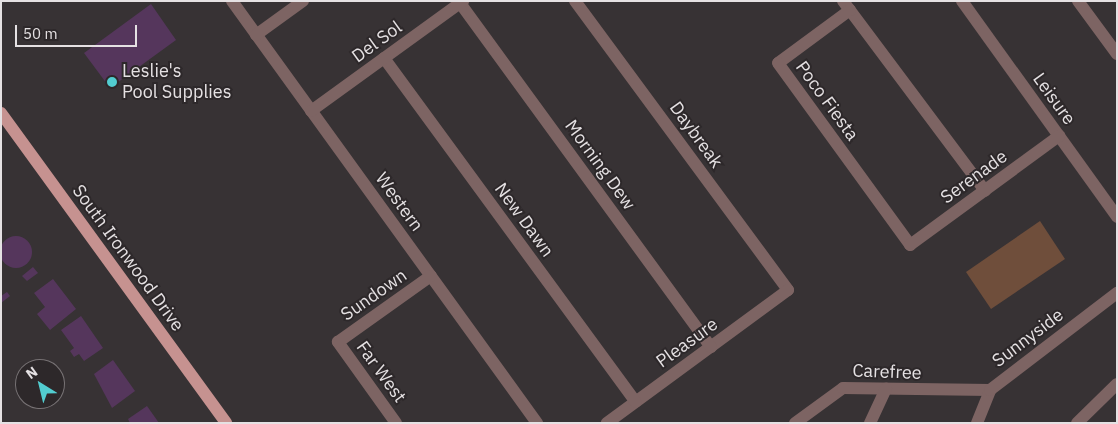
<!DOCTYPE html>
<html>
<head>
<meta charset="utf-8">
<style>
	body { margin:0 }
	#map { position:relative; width:1118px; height:424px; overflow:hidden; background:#373234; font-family:"IBM Plex Sans",sans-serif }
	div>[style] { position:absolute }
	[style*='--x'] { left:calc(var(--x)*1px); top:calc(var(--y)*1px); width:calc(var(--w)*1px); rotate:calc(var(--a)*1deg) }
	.green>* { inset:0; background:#6f4e3b }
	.building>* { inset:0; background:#55365c }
	.round { border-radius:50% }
	.minor>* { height:12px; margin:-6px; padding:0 6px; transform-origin:6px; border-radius:6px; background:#7d6463 }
	.major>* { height:12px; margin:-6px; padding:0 6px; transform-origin:6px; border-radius:6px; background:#c69290 }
	.dots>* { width:14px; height:14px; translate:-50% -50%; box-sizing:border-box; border:2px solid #2d282a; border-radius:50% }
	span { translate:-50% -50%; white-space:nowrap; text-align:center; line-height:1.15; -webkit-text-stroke:4px #2d282a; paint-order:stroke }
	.street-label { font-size:18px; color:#e5e1e3 }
	.poi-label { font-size:18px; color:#e5e1e3 }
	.left { translate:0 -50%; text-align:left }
	.frame { position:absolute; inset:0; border:2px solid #e5e1e3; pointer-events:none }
	.north { position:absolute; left:15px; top:359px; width:50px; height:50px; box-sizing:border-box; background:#2d282a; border:1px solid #777274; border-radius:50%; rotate:324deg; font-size:14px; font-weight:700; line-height:20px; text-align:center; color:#e5e1e3 }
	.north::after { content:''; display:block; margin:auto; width:18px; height:22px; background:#52cdd0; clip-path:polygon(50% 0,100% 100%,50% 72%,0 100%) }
	.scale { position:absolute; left:15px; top:25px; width:122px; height:22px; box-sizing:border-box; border:2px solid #e5e1e3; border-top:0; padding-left:6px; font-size:15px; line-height:18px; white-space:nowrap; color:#e5e1e3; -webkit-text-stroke:4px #2d282a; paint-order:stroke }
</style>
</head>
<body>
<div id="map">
	<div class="green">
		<div style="clip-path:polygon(1040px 221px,1065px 259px,991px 309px,966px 272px)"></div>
	</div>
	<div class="building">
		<div style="clip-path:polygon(151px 4px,176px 40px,110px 88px,84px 53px)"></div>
		<div class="round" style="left:0;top:236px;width:32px;height:32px"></div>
		<div style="clip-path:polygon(33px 267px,38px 273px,27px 281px,22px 276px)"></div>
		<div style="clip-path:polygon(53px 279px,76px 309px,50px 330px,37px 314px,45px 307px,34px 293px)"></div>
		<div style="clip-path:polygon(7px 292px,10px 296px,1px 303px,1px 296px)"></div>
		<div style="clip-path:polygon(81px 316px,103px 348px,84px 361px,79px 354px,74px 357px,70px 351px,74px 348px,61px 330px)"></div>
		<div style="clip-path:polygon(113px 360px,135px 391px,112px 408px,94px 374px)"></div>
		<div style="clip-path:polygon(147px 406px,159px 423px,130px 423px,128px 419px)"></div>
	</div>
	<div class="minor">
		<div style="--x:232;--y:1;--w:521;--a:54.14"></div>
		<div style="--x:575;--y:1;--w:359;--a:53.6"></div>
		<div style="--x:788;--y:290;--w:225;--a:143.7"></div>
		<div style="--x:843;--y:1;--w:237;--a:53.2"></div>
		<div style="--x:962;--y:1;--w:266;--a:54.3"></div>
		<div style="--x:1078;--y:1;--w:66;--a:53.7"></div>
		<div style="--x:460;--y:3;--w:426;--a:53.9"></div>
		<div style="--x:850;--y:10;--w:89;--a:143.6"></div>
		<div style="--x:778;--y:63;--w:225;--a:54"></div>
		<div style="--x:910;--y:245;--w:185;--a:-36.2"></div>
		<div style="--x:256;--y:35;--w:58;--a:-35.9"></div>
		<div style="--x:384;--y:58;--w:426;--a:53.8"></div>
		<div style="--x:311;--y:111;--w:188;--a:-35.9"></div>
		<div style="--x:396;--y:423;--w:100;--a:-125.6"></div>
		<div style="--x:338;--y:342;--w:114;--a:-35.4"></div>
		<div style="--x:795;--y:423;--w:59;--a:-36.1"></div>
		<div style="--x:843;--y:388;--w:147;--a:0.8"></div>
		<div style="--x:870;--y:423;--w:38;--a:-65"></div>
		<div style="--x:977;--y:423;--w:35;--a:-68"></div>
		<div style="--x:990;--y:390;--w:160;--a:-37.4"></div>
		<div style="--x:1077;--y:423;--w:56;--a:-44.3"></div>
	</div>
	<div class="major">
		<div style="--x:1;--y:113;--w:383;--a:54"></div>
	</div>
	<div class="dots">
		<div style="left:112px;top:82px;background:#52cdd0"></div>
	</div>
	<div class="street-label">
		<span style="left:377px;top:42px;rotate:-36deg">Del Sol</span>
		<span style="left:1054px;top:99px;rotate:54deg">Leisure</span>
		<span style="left:827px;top:101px;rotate:54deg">Poco Fiesta</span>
		<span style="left:696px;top:135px;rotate:54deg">Daybreak</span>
		<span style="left:600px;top:165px;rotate:54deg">Morning Dew</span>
		<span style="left:974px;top:177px;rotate:-36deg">Serenade</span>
		<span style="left:399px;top:202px;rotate:54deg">Western</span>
		<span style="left:524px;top:220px;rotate:54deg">New Dawn</span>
		<span style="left:128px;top:258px;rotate:54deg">South Ironwood Drive</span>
		<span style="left:374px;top:295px;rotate:-35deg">Sundown</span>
		<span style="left:1028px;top:338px;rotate:-37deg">Sunnyside</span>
		<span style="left:687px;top:343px;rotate:-36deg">Pleasure</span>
		<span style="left:381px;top:372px;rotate:54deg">Far West</span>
		<span style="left:887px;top:372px;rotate:2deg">Carefree</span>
	</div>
	<div class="poi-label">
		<span class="left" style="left:122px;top:82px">Leslie's<br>Pool Supplies</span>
	</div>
	<div class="frame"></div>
	<div class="north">N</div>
	<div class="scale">50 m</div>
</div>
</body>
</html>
